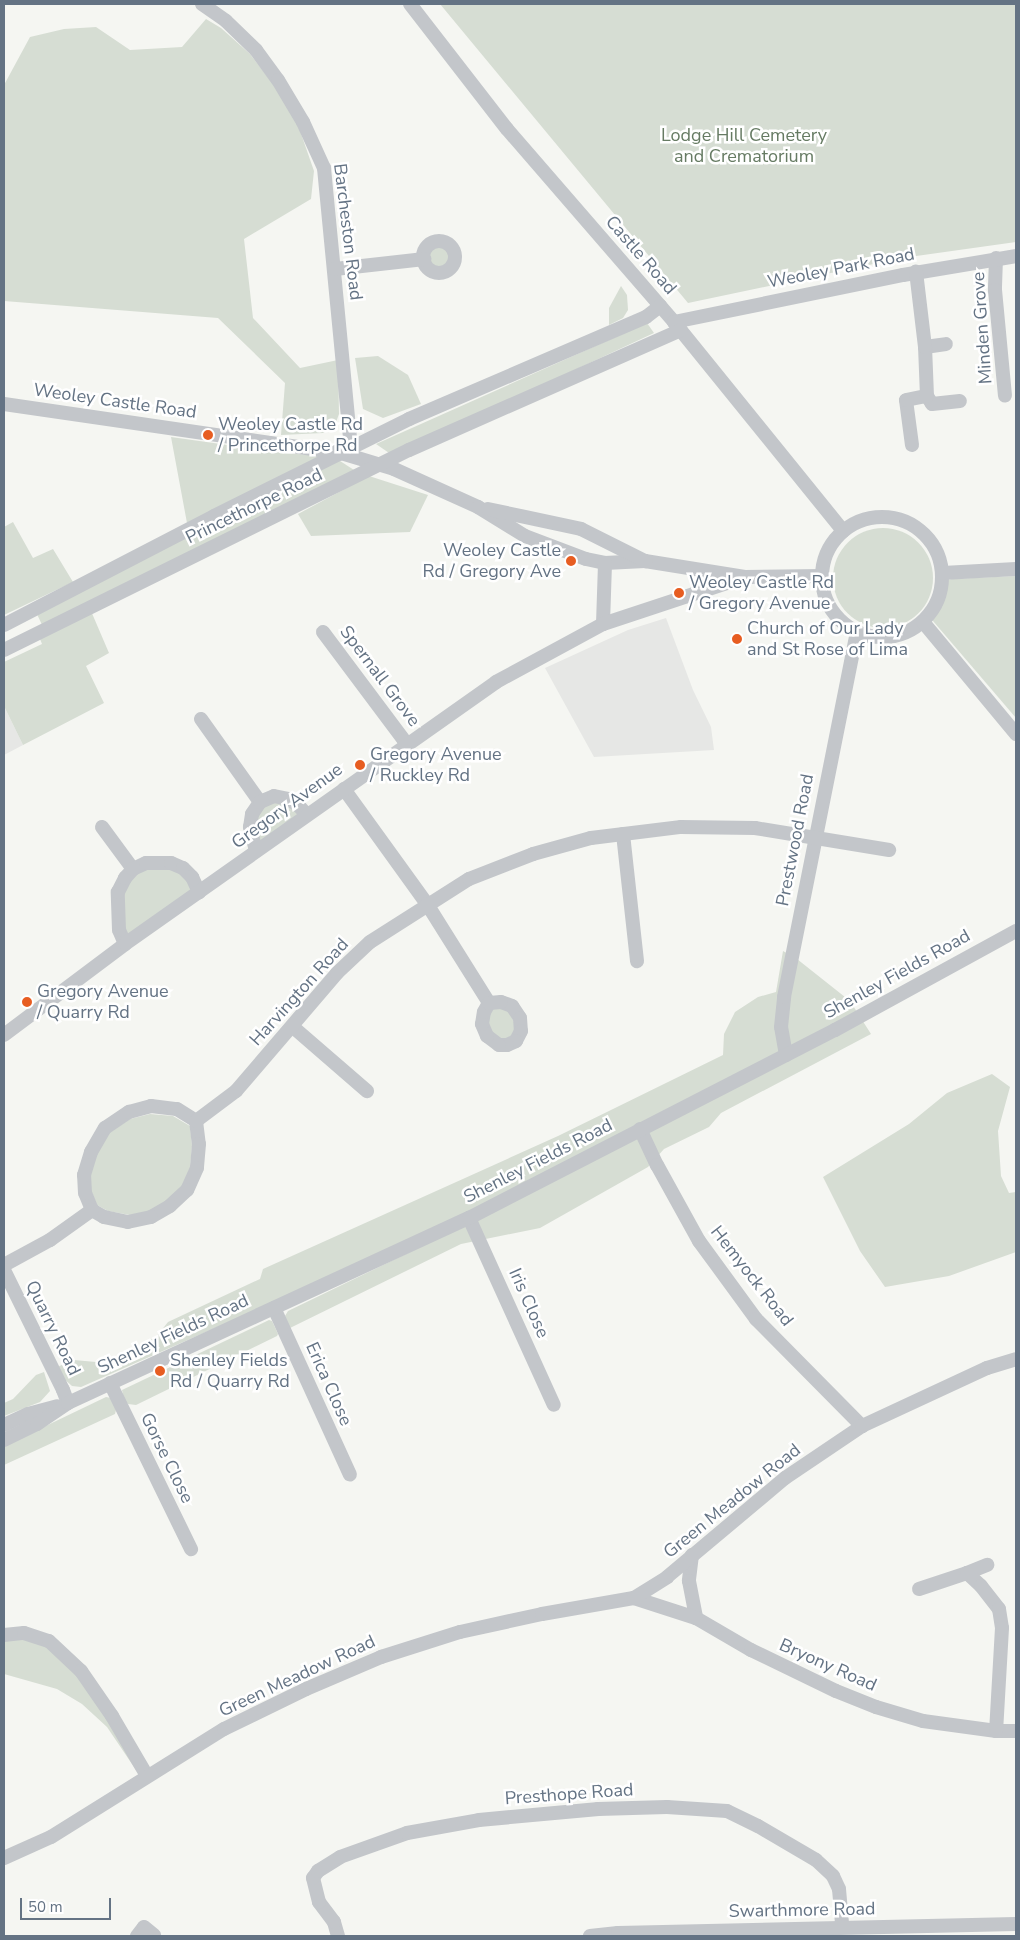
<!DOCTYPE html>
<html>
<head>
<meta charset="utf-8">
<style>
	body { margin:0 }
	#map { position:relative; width:1020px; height:1940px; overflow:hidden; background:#f5f6f2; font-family:"Nunito Sans",sans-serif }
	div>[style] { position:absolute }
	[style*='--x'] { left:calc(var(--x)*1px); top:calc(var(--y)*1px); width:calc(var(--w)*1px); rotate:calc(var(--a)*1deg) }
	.built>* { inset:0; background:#e6e7e5 }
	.green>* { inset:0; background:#d6ddd3 }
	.round { border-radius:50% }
	.minor>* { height:14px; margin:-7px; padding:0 7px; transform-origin:7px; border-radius:7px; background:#c3c6ca }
	.minor>.ring { margin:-7px; padding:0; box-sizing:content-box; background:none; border:14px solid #c3c6ca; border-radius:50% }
	.dots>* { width:14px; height:14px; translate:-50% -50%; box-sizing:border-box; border:2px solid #fff; border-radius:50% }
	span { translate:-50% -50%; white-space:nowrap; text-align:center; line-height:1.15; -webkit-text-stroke:5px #fff; paint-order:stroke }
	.park-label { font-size:18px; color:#667b63 }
	.street-label { font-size:18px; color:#647384 }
	.poi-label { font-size:18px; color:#647384 }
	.left { translate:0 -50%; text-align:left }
	.right { translate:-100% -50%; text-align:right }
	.frame { position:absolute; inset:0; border:5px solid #647384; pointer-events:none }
	.scale { position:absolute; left:20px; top:1898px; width:91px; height:22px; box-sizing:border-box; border:2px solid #647384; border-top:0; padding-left:6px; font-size:15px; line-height:18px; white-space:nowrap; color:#647384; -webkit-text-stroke:4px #fff; paint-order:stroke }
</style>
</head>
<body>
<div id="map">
	<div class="built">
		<div style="clip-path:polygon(666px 618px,693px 690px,711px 727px,714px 750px,594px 757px,545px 668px,628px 630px)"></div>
		<div style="clip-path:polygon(4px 706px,23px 745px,4px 755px)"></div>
	</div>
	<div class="green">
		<div style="clip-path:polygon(440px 4px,1016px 4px,1016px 242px,902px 258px,688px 303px)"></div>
		<div style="clip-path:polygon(206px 19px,221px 28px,250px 54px,273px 84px,298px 125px,314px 171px,311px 199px,244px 239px,253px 318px,300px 368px,338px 360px,339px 414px,335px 425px,323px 433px,281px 435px,285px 383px,218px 318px,4px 301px,4px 85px,30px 37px,64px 29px,96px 27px,130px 50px,182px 47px)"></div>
		<div class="round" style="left:426px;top:243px;width:26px;height:26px"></div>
		<div style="clip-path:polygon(621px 286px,627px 295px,628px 310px,623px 318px,609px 325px,609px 308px)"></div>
		<div style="clip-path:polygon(647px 323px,654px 333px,392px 455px,376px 444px)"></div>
		<div style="clip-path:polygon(378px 356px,408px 375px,421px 404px,383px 418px,363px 409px,355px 358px)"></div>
		<div style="clip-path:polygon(171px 437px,284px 453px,325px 456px,187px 523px)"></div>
		<div style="clip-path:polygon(337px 459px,354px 470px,43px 627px,36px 612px)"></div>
		<div style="clip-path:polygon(369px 476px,428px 495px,410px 532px,311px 536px,298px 514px)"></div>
		<div style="clip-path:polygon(13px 522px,33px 558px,53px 549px,73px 582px,4px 615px,4px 527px)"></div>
		<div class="round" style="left:833px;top:528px;width:100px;height:100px"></div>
		<div style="clip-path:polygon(1016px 576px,1016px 718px,927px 614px,945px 581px,952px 579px)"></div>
		<div style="clip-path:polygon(91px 611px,109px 653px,86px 666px,104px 703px,23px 745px,4px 706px,4px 662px,42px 644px,38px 634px)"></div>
		<div style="clip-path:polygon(274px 799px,301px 813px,257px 848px,254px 815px)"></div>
		<div style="clip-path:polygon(171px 864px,198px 892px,126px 943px,121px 930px,125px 880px,134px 870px)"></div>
		<div style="clip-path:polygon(783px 951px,797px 959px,850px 1001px,871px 1034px,721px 1113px,709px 1127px,664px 1149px,648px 1167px,540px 1228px,461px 1244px,290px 1328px,285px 1316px,288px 1311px,499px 1209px,390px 1251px,81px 1387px,72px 1386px,63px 1378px,57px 1367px,74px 1360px,107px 1363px,156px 1337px,168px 1322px,260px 1279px,263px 1269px,558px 1136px,723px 1055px,724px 1034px,735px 1012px,758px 997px,776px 992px)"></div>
		<div style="clip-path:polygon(501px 1008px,510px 1011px,517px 1031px,506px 1043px,489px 1035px,487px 1016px,492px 1009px)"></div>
		<div style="clip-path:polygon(992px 1074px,1010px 1087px,998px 1131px,1001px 1176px,1009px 1193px,1016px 1192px,1016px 1252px,949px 1276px,885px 1287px,860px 1251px,823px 1177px,909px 1124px,947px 1093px)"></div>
		<div style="clip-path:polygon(150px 1114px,173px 1116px,190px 1126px,192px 1146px,190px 1168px,182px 1187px,167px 1201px,150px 1211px,130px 1215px,108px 1211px,97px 1205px,91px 1190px,90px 1174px,97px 1154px,109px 1133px,130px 1119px)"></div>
		<div style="clip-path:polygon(269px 1320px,272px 1321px,278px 1334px,277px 1336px,136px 1405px,128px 1404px,124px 1399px,122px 1390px)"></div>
		<div style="clip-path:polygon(44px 1372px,50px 1391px,40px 1402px,4px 1416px,4px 1403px,13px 1399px,36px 1375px)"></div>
		<div style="clip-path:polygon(106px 1397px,111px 1398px,116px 1410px,115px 1414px,4px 1465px,4px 1446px)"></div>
		<div style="clip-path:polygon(24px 1636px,49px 1645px,80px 1673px,138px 1773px,107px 1727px,82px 1704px,57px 1689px,4px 1674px,4px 1638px)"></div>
	</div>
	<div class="minor">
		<div style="--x:202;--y:4;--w:29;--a:35"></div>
		<div style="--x:226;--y:21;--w:42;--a:44"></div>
		<div style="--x:256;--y:50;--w:37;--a:54"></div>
		<div style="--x:278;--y:80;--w:49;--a:59.2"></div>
		<div style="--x:303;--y:122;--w:51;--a:65.5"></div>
		<div style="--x:324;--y:168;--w:281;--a:84.5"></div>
		<div style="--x:410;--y:4;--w:158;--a:52.2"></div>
		<div style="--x:507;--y:129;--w:255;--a:49.1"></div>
		<div style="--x:674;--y:322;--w:269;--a:51"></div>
		<div class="ring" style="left:423px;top:241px;width:18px;height:18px"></div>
		<div style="--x:996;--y:258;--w:32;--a:92"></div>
		<div style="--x:995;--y:290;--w:106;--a:84.6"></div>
		<div style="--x:335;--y:269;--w:90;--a:-6.4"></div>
		<div style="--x:674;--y:322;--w:234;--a:-11.6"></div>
		<div style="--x:903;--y:275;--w:115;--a:-9.5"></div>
		<div style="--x:925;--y:347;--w:21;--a:-8"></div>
		<div style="--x:927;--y:396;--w:9;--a:58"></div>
		<div style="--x:932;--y:404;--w:28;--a:-6"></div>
		<div style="--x:4;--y:404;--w:341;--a:8.3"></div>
		<div style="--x:341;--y:453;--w:55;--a:16.8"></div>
		<div style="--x:394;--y:469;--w:92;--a:24.3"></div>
		<div style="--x:478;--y:507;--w:55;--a:31.7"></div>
		<div style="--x:525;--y:536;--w:65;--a:20.7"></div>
		<div style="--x:586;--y:559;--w:19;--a:12"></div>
		<div style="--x:605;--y:563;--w:40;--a:-2.9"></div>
		<div style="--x:645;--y:561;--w:101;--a:9.1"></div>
		<div style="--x:745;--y:577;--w:77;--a:-0.7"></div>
		<div style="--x:912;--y:445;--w:45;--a:-97.6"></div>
		<div style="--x:906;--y:400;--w:21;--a:-11"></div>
		<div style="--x:927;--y:396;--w:49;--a:-92.3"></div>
		<div style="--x:925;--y:347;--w:76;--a:-96.8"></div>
		<div style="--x:488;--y:509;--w:95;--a:12.1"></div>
		<div style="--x:581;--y:529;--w:72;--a:26.6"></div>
		<div class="ring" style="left:822px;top:517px;width:106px;height:106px"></div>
		<div style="--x:943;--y:573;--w:73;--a:-3.1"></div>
		<div style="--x:923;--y:622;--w:146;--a:50.3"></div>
		<div style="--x:603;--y:624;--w:61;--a:-88.1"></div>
		<div style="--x:4;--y:625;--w:237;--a:-27.4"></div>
		<div style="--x:214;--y:516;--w:218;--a:-26.4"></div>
		<div style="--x:409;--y:419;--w:258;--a:-23.3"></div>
		<div style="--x:646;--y:317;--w:18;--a:-38"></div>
		<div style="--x:323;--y:632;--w:139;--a:53.2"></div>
		<div style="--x:4;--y:650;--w:452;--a:-26.3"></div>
		<div style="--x:409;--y:450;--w:297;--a:-23.8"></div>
		<div style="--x:201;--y:719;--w:102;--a:54.6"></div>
		<div style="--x:344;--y:789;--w:142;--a:54.2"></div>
		<div style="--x:427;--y:904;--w:117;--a:57.9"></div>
		<div style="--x:102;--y:827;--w:52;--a:53.6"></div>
		<div style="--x:623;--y:834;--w:128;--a:83.7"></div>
		<div style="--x:256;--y:851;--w:25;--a:-104"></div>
		<div style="--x:250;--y:827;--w:13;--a:-81"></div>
		<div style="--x:252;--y:814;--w:14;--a:-56"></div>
		<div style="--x:260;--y:802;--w:15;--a:-23"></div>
		<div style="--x:274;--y:796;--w:14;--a:12"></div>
		<div style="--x:288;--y:799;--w:12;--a:31"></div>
		<div style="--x:298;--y:805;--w:12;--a:48"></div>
		<div style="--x:125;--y:944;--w:15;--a:-113"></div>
		<div style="--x:119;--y:930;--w:38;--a:-92"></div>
		<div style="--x:118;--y:892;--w:16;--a:-63"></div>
		<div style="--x:125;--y:878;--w:12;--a:-48"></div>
		<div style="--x:133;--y:869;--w:14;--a:-25"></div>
		<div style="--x:146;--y:863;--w:25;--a:0"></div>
		<div style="--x:171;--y:863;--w:13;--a:23"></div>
		<div style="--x:183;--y:868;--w:13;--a:45"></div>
		<div style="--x:192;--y:877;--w:17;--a:65"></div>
		<div style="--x:501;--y:1002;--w:12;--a:20"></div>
		<div style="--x:512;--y:1006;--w:14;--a:56"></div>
		<div style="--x:520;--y:1018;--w:13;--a:86"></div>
		<div style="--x:521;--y:1031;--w:11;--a:117"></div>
		<div style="--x:516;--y:1041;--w:10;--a:156"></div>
		<div style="--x:507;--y:1045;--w:8;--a:180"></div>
		<div style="--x:499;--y:1045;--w:15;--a:-143"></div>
		<div style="--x:487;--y:1036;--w:13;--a:-113"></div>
		<div style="--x:482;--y:1024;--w:12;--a:-81"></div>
		<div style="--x:484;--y:1012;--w:10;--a:-61"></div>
		<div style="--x:489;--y:1003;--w:12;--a:-5"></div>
		<div style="--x:293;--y:1027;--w:98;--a:40.9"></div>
		<div style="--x:4;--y:1035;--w:151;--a:-36.9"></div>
		<div style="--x:125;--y:944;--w:454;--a:-35.2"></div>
		<div style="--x:496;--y:682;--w:122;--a:-28.5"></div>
		<div style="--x:603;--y:624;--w:150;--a:-18.3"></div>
		<div style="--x:786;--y:1055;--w:28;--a:-100"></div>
		<div style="--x:781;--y:1027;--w:30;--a:-84"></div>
		<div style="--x:784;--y:997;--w:372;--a:-78.7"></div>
		<div style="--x:151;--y:1106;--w:26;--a:7"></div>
		<div style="--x:177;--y:1109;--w:22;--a:32"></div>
		<div style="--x:196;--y:1121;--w:23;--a:83"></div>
		<div style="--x:199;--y:1144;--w:24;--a:95"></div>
		<div style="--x:197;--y:1168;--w:24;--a:114"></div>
		<div style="--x:187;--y:1190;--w:23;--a:137"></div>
		<div style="--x:170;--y:1206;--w:22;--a:150"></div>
		<div style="--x:151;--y:1217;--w:24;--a:168"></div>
		<div style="--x:128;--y:1222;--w:25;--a:-168"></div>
		<div style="--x:104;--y:1217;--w:14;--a:-150"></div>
		<div style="--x:92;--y:1210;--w:18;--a:-112"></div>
		<div style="--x:85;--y:1193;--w:18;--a:-93"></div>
		<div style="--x:84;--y:1175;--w:24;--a:-73"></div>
		<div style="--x:91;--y:1152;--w:28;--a:-60"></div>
		<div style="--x:105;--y:1128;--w:29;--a:-34"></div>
		<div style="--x:129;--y:1112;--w:23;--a:-15"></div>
		<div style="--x:196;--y:1121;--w:50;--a:-36.9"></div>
		<div style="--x:236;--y:1091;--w:155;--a:-49.4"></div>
		<div style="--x:337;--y:973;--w:45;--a:-43.2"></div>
		<div style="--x:370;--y:942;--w:117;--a:-32.5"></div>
		<div style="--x:469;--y:879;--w:69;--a:-21.3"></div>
		<div style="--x:533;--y:854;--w:60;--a:-15.4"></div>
		<div style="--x:591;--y:838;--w:91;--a:-7"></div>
		<div style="--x:681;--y:827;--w:74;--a:0.8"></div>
		<div style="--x:755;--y:828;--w:136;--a:9.3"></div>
		<div style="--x:640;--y:1129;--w:40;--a:65"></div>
		<div style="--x:657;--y:1165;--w:87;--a:61.1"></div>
		<div style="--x:699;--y:1241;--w:97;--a:53.8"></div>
		<div style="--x:756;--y:1319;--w:151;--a:45.3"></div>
		<div style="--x:469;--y:1218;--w:205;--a:65.6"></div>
		<div style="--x:4;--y:1265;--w:52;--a:-28.5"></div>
		<div style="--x:50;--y:1240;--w:52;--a:-35.5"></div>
		<div style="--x:4;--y:1270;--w:134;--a:63.8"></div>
		<div style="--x:63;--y:1390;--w:14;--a:69"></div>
		<div style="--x:274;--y:1308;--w:183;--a:65.5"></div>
		<div style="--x:110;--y:1383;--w:185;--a:64"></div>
		<div style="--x:4;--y:1425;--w:26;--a:-25"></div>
		<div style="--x:28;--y:1414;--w:30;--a:-15"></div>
		<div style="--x:4;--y:1440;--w:37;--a:-26"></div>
		<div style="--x:37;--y:1424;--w:37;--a:-34"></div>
		<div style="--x:68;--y:1403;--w:442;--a:-24.8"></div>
		<div style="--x:469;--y:1218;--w:411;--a:-27.2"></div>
		<div style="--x:835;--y:1030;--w:206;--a:-28.7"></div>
		<div style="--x:692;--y:1555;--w:26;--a:97"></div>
		<div style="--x:689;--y:1581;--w:38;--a:79"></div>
		<div style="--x:696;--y:1618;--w:64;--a:30.2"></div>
		<div style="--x:751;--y:1650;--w:94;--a:25.8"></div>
		<div style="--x:836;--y:1691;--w:43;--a:21.8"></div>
		<div style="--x:876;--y:1707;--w:49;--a:16.6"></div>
		<div style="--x:923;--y:1721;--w:74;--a:7.8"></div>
		<div style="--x:996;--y:1731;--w:20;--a:0"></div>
		<div style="--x:967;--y:1573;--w:22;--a:-22"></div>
		<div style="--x:919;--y:1589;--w:51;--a:-18.4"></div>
		<div style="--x:967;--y:1573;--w:19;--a:43"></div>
		<div style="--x:981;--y:1586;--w:29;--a:52"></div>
		<div style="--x:999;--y:1609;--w:19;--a:81"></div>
		<div style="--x:1002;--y:1628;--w:103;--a:93.3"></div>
		<div style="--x:634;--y:1598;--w:65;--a:17.9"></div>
		<div style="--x:4;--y:1635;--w:20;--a:-6"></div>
		<div style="--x:24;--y:1633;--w:26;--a:18"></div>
		<div style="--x:49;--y:1641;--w:44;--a:43.2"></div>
		<div style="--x:81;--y:1671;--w:55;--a:55.4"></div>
		<div style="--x:112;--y:1716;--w:69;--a:59.7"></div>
		<div style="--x:4;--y:1858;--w:51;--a:-24.1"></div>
		<div style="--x:51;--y:1837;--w:204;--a:-32"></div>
		<div style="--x:224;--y:1729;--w:91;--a:-26"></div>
		<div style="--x:306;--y:1689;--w:82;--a:-23.1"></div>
		<div style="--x:381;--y:1657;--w:83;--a:-17.6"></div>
		<div style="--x:460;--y:1632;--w:84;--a:-12.4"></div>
		<div style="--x:542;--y:1614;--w:93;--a:-9.9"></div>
		<div style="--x:634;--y:1598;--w:39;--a:-32"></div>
		<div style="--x:667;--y:1577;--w:154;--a:-40"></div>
		<div style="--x:785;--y:1478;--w:93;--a:-34"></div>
		<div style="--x:862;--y:1426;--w:138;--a:-24.9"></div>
		<div style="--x:987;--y:1368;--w:30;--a:-17"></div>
		<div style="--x:137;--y:1936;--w:11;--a:-52"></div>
		<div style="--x:144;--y:1927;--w:13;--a:39"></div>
		<div style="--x:338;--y:1936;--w:15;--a:-106"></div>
		<div style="--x:334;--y:1922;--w:25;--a:-127"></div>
		<div style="--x:319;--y:1902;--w:25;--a:-104"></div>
		<div style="--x:313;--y:1878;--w:9;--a:-54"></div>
		<div style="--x:318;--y:1871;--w:26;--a:-32"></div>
		<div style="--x:340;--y:1857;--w:71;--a:-19.7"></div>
		<div style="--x:407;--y:1833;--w:73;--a:-10.2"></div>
		<div style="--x:479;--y:1820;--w:120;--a:-5.3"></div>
		<div style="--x:598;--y:1809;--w:69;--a:-1.7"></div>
		<div style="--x:667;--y:1807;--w:60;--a:3.8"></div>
		<div style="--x:727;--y:1811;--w:34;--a:26"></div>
		<div style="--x:758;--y:1826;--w:67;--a:30.4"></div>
		<div style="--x:816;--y:1860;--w:23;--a:43"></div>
		<div style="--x:833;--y:1876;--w:14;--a:65"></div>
		<div style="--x:839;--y:1889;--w:38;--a:85"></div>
		<div style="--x:590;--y:1936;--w:28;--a:-6"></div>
		<div style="--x:618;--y:1933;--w:398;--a:-1.3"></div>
	</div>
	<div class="dots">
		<div style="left:208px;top:435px;background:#e75d21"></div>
		<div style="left:571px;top:561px;background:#e75d21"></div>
		<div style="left:679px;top:593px;background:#e75d21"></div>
		<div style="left:737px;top:639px;background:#e75d21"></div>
		<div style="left:360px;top:765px;background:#e75d21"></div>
		<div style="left:27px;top:1002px;background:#e75d21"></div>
		<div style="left:160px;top:1371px;background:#e75d21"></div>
	</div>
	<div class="park-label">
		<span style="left:744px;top:146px">Lodge Hill Cemetery<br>and Crematorium</span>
	</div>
	<div class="street-label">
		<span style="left:348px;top:232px;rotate:83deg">Barcheston Road</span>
		<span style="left:641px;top:255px;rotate:49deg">Castle Road</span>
		<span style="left:841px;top:268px;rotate:-11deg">Weoley Park Road</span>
		<span style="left:982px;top:328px;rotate:-94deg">Minden Grove</span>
		<span style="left:115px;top:401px;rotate:8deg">Weoley Castle Road</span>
		<span style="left:254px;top:506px;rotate:-26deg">Princethorpe Road</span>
		<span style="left:380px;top:676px;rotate:53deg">Spernall Grove</span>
		<span style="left:287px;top:806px;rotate:-36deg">Gregory Avenue</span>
		<span style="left:795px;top:840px;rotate:-79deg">Prestwood Road</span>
		<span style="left:897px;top:974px;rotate:-29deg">Shenley Fields Road</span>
		<span style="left:299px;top:992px;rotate:-48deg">Harvington Road</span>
		<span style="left:538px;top:1161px;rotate:-27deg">Shenley Fields Road</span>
		<span style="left:752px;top:1276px;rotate:52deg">Hemyock Road</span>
		<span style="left:529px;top:1303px;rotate:66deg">Iris Close</span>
		<span style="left:53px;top:1328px;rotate:64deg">Quarry Road</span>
		<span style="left:173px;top:1334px;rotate:-25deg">Shenley Fields Road</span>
		<span style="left:329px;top:1384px;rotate:66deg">Erica Close</span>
		<span style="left:167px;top:1458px;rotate:64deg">Gorse Close</span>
		<span style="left:732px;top:1501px;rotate:-39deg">Green Meadow Road</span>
		<span style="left:828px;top:1665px;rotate:24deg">Bryony Road</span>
		<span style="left:297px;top:1676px;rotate:-25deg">Green Meadow Road</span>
		<span style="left:569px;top:1794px;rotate:-4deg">Presthope Road</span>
		<span style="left:802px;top:1910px;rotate:-1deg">Swarthmore Road</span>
	</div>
	<div class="poi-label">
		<span class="left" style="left:218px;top:435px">Weoley Castle Rd<br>/ Princethorpe Rd</span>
		<span class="right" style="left:561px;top:561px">Weoley Castle<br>Rd / Gregory Ave</span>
		<span class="left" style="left:689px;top:593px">Weoley Castle Rd<br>/ Gregory Avenue</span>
		<span class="left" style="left:747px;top:639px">Church of Our Lady<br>and St Rose of Lima</span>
		<span class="left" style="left:370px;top:765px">Gregory Avenue<br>/ Ruckley Rd</span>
		<span class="left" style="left:37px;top:1002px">Gregory Avenue<br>/ Quarry Rd</span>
		<span class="left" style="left:170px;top:1371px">Shenley Fields<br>Rd / Quarry Rd</span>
	</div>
	<div class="frame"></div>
	<div class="scale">50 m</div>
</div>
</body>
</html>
